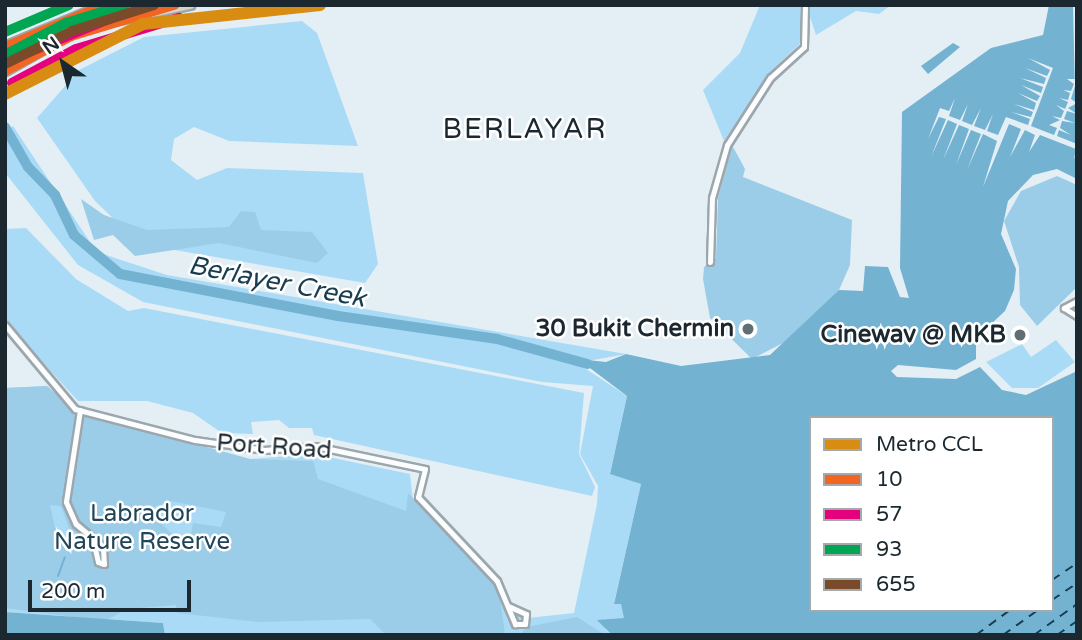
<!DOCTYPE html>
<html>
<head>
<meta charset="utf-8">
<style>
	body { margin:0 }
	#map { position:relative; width:1082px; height:640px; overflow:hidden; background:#e4eff5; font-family:"Varela Round",sans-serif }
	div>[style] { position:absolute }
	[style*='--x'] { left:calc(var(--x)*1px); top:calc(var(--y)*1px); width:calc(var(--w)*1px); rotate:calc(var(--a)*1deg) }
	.green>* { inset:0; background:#aadbf6 }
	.forest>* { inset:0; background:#9bcde8 }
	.water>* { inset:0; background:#74b2d1 }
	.pier>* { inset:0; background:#e4eff5 }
	.stream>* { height:2px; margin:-1px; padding:0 1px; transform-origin:1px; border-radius:1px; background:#74b2d1 }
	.river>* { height:10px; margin:-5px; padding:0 5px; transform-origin:5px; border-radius:5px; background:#74b2d1 }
	.ferry>* { height:2px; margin-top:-1px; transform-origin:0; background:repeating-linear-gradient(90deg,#183d50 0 9px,transparent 0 16px) }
	.roads { filter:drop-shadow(2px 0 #9ca7ad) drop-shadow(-2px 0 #9ca7ad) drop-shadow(0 2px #9ca7ad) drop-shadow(0 -2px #9ca7ad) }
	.minor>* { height:5px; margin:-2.5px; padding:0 2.5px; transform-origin:2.5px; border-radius:2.5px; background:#fbfdfe }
	.primary>* { height:8px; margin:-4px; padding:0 4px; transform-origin:4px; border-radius:4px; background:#dfddd6 }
	.trunk>* { height:8px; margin:-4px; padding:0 4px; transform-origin:4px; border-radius:4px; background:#d6d3c8 }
	.bridges { filter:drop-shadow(2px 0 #c3cacd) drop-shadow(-2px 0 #c3cacd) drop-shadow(0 2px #c3cacd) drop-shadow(0 -2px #c3cacd) }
	.trunk-bridge>* { height:8px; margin:-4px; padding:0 4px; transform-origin:4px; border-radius:4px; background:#d6d3c8 }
	.bus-1>* { height:10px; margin:-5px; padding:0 5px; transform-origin:5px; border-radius:5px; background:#f26522 }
	.bus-2>* { height:10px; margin:-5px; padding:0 5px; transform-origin:5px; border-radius:5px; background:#e5007d }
	.bus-3>* { height:10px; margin:-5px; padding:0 5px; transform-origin:5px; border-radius:5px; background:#00a651 }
	.bus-4>* { height:10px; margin:-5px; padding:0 5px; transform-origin:5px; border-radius:5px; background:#7a4b2a }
	.metro-1>* { height:12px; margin:-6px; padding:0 6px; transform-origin:6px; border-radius:6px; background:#d98c12 }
	.dots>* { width:19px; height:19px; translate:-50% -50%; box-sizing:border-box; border:4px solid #fff; border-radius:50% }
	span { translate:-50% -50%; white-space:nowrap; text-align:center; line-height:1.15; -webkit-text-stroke:5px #fff; paint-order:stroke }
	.poi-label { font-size:24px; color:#1b282f; font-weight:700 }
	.right { translate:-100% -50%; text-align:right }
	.street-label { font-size:24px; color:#1b282f }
	.park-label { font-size:24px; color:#204558 }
	.water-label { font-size:26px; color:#183d50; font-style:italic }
	.quarter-label { font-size:28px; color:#1b282f; letter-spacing:2px }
	.frame { position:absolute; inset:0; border:7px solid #1b282f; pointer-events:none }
	.legend { position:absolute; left:809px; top:416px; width:245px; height:196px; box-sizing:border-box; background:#fff; border:2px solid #a4a9ac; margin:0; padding:9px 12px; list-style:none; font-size:21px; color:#1b282f }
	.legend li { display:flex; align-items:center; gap:14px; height:35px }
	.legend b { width:35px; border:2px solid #a4a9ac }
	.north { position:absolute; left:28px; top:28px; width:70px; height:70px; -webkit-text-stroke:5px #fff; paint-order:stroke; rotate:325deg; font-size:19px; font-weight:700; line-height:28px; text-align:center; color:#1b282f }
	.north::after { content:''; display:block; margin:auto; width:24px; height:32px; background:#1b282f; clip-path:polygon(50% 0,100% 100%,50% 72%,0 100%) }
	.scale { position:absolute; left:28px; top:580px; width:163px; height:32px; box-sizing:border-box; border:4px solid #1b282f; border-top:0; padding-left:9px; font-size:21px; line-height:24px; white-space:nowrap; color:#1b282f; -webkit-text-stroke:5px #fff; paint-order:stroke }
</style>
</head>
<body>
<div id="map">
	<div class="green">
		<div style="clip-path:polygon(760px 5px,802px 5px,806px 38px,771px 71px,724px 141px,703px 90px,740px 53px)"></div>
		<div style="clip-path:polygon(806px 5px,891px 5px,879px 14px,856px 11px,816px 35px)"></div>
		<div style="clip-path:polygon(302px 21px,317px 33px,358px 146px,229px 141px,194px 127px,174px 139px,171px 160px,197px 180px,227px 168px,363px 173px,378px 264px,365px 283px,169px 249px,122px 227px,95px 201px,37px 118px,79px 70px,144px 37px)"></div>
		<div style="clip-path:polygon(13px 126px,96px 251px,112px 257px,167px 275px,626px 354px,577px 363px,627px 396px,610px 473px,641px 484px,614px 603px,621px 603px,625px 619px,605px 629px,612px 635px,165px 635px,163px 623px,5px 612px,5px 388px,47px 386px,75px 411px,250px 459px,314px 454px,410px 474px,413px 500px,465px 547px,499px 589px,505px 607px,528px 618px,574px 613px,597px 504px,598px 486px,580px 454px,593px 386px,542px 382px,143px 302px,78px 265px,6px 174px,5px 131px)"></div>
		<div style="clip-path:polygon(26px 228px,76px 279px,128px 311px,144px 308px,584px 393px,579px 454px,595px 487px,592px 496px,314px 435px,312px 428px,289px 428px,279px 420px,251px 422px,253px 434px,222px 433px,193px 413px,147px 401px,78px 401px,5px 321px,5px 229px)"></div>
		<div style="clip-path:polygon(1056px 340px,1075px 362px,1038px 388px,1012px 388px,986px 362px,1022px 344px,1031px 357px)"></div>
	</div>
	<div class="forest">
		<div style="clip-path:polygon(732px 145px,745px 169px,743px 177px,852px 220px,850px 265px,839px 290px,791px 339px,752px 359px,710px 318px,703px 279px,704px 267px,716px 258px,718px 198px)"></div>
		<div style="clip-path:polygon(1057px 176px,1077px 185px,1077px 287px,1037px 326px,1020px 305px,1019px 267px,1004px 221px,1021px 191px)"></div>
		<div style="clip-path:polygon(81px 199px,104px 215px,147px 230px,229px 227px,241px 211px,255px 212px,261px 230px,312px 232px,328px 253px,317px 263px,219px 243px,135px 256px,113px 235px,94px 240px)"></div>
		<div style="clip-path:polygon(evenodd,47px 386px,75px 411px,250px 459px,313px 461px,318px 479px,406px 511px,408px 493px,465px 547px,499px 589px,505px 635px,386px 635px,370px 619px,259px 622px,177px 613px,176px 605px,127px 609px,105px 621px,5px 608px,5px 388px,47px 386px,171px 501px,226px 512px,221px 527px,193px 523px,190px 540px,180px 542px,156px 518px,154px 507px,171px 501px,47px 386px,50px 505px,61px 506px,69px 528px,84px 540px,80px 553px,55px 528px,50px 505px)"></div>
		<div style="clip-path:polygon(577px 617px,605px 635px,520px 635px,527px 627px)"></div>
	</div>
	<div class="water">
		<div style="clip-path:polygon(evenodd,1049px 5px,1073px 5px,1077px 179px,1057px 169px,1033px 175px,1008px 201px,1001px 234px,1016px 269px,1014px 290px,1005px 311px,976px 338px,976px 359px,956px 370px,898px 365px,891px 371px,897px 377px,956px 379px,980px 367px,1002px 390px,1026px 395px,1077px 371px,1077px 635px,612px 635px,597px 620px,624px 618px,621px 604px,614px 604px,641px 484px,610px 474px,627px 396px,578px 359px,606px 362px,626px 354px,681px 366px,770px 355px,839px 290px,863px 291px,865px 266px,888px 267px,900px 297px,909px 298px,900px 268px,902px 112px,991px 48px,1043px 35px,1049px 5px,811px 418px,1052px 418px,1052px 610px,811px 610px,811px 418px)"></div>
		<div style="clip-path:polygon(953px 43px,960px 47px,928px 74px,921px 66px)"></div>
		<div style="clip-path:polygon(5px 612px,163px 623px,165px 635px,5px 635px)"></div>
	</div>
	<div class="pier">
		<div style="clip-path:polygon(1028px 58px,1053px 68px,1031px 126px,1054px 135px,1057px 128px,1049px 125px,1060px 120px,1052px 116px,1061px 118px,1064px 111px,1056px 105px,1065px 109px,1068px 102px,1059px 98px,1068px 100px,1070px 93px,1063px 90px,1071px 91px,1074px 84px,1067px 79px,1077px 79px,1071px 99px,1077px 103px,1068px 108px,1077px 114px,1067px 111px,1064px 119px,1075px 123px,1062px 121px,1060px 128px,1071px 135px,1059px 130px,1057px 136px,1077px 144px,1077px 152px,1074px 159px,1076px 149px,1040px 135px,1029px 152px,1035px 135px,1025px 130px,1010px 157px,1021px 129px,1009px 124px,983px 187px,997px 141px,983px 134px,967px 170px,981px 134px,971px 130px,956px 165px,969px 129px,959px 125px,943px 160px,957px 124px,948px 120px,931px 157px,946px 119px,939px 117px,928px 139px,940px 108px,949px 111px,955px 98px,949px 116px,960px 120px,968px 104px,962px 121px,972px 125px,981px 108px,974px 126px,985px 130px,993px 114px,987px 131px,998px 135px,1006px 117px,1028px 125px,1030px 119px,1011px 112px,1031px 117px,1033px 112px,1014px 104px,1034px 110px,1036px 103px,1018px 93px,1037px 101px,1040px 96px,1021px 85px,1041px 93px,1043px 87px,1020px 78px,1044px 84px,1046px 78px,1025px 68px,1047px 76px,1050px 70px)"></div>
	</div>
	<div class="stream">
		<div style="--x:58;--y:576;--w:20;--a:-70"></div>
	</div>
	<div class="river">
		<div style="--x:5;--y:127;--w:46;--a:60.1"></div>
		<div style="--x:28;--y:167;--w:39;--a:46"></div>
		<div style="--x:55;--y:195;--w:44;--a:64.6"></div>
		<div style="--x:74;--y:235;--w:60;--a:40.3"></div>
		<div style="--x:120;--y:274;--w:222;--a:10.9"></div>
		<div style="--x:338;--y:316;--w:161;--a:8.2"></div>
		<div style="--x:497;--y:339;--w:94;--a:15.4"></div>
	</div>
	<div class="ferry">
		<div style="--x:1052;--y:580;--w:30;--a:-34"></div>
		<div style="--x:1052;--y:600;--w:30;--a:-34"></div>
		<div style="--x:976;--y:635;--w:42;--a:-36.3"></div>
		<div style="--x:1003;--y:635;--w:43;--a:-35.5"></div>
		<div style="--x:1034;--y:635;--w:53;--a:-35.8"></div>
		<div style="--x:1057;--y:635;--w:24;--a:-35"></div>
	</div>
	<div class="roads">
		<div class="minor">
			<div style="--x:710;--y:262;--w:64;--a:-88.2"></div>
			<div style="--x:712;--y:198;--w:55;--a:-74.2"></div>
			<div style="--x:727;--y:145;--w:80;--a:-57.3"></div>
			<div style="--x:770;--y:78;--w:46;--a:-42.4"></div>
			<div style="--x:804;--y:47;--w:42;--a:-88.6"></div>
			<div style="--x:1077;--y:301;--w:15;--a:152"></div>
			<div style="--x:1064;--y:308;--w:15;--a:32"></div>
			<div style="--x:5;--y:325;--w:109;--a:50.2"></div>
			<div style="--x:75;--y:409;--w:124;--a:14.5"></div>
			<div style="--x:195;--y:440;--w:70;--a:8.2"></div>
			<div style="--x:264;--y:450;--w:51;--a:-4.5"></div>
			<div style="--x:315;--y:446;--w:112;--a:11.8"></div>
			<div style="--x:425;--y:469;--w:29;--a:104"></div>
			<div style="--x:418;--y:497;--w:115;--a:46.8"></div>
			<div style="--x:497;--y:581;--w:47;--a:67.3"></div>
			<div style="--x:515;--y:624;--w:10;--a:0"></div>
			<div style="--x:525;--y:624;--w:10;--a:-84"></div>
			<div style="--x:526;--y:614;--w:20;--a:-156"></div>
			<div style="--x:80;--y:410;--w:93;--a:98.7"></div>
			<div style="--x:66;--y:502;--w:24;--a:66"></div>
			<div style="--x:76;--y:524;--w:35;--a:40"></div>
			<div style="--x:103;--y:547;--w:17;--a:87"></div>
			<div style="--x:104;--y:564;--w:6;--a:-162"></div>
			<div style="--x:98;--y:562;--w:23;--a:-103"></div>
		</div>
		<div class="primary">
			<div style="--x:5;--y:47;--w:108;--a:-22.8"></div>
			<div style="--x:5;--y:71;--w:51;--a:-29.6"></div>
		</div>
		<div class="trunk">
			<div style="--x:114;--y:21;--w:78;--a:-11.9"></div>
		</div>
	</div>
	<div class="bridges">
		<div class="trunk-bridge">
			<div style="--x:5;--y:51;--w:118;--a:-22.9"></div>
			<div style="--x:5;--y:64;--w:75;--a:-26.2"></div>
			<div style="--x:72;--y:31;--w:87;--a:-17.4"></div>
		</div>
	</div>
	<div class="bus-1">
		<div style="--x:5;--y:47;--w:108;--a:-22.8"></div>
		<div style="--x:5;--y:71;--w:75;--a:-27.9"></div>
		<div style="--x:71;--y:36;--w:108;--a:-16.8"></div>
	</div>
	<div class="bus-2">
		<div style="--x:10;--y:60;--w:109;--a:-22.6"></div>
		<div style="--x:12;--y:83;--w:72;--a:-28"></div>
		<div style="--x:76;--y:49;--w:108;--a:-16.8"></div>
	</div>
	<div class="bus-3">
		<div style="--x:5;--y:32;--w:69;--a:-22.9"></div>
		<div style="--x:5;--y:55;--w:69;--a:-27.7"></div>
		<div style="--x:66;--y:23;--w:62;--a:-17"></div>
	</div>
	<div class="bus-4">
		<div style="--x:5;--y:64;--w:75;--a:-26.2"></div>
		<div style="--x:72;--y:31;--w:86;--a:-17.6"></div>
	</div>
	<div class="metro-1">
		<div style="--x:5;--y:94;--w:155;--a:-26.9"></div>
		<div style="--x:143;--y:24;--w:178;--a:-6.1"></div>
	</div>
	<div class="dots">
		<div style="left:748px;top:329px;background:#616e74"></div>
		<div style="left:1020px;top:335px;background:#616e74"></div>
	</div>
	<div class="poi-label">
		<span class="right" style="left:734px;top:329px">30 Bukit Chermin</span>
		<span class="right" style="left:1006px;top:335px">Cinewav @ MKB</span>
	</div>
	<div class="street-label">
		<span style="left:274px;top:447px;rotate:4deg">Port Road</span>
	</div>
	<div class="park-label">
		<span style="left:142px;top:528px">Labrador<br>Nature Reserve</span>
	</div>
	<div class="water-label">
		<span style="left:277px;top:282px;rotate:11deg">Berlayer Creek</span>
	</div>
	<div class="quarter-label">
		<span style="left:525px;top:129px">BERLAYAR</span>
	</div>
	<div class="frame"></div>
	<ul class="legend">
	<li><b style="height:9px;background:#d98c12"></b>Metro CCL</li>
	<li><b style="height:9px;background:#f26522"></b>10</li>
	<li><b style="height:9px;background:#e5007d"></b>57</li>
	<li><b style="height:9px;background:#00a651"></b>93</li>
	<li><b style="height:9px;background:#7a4b2a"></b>655</li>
	</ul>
	<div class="north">N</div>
	<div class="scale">200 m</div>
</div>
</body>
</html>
